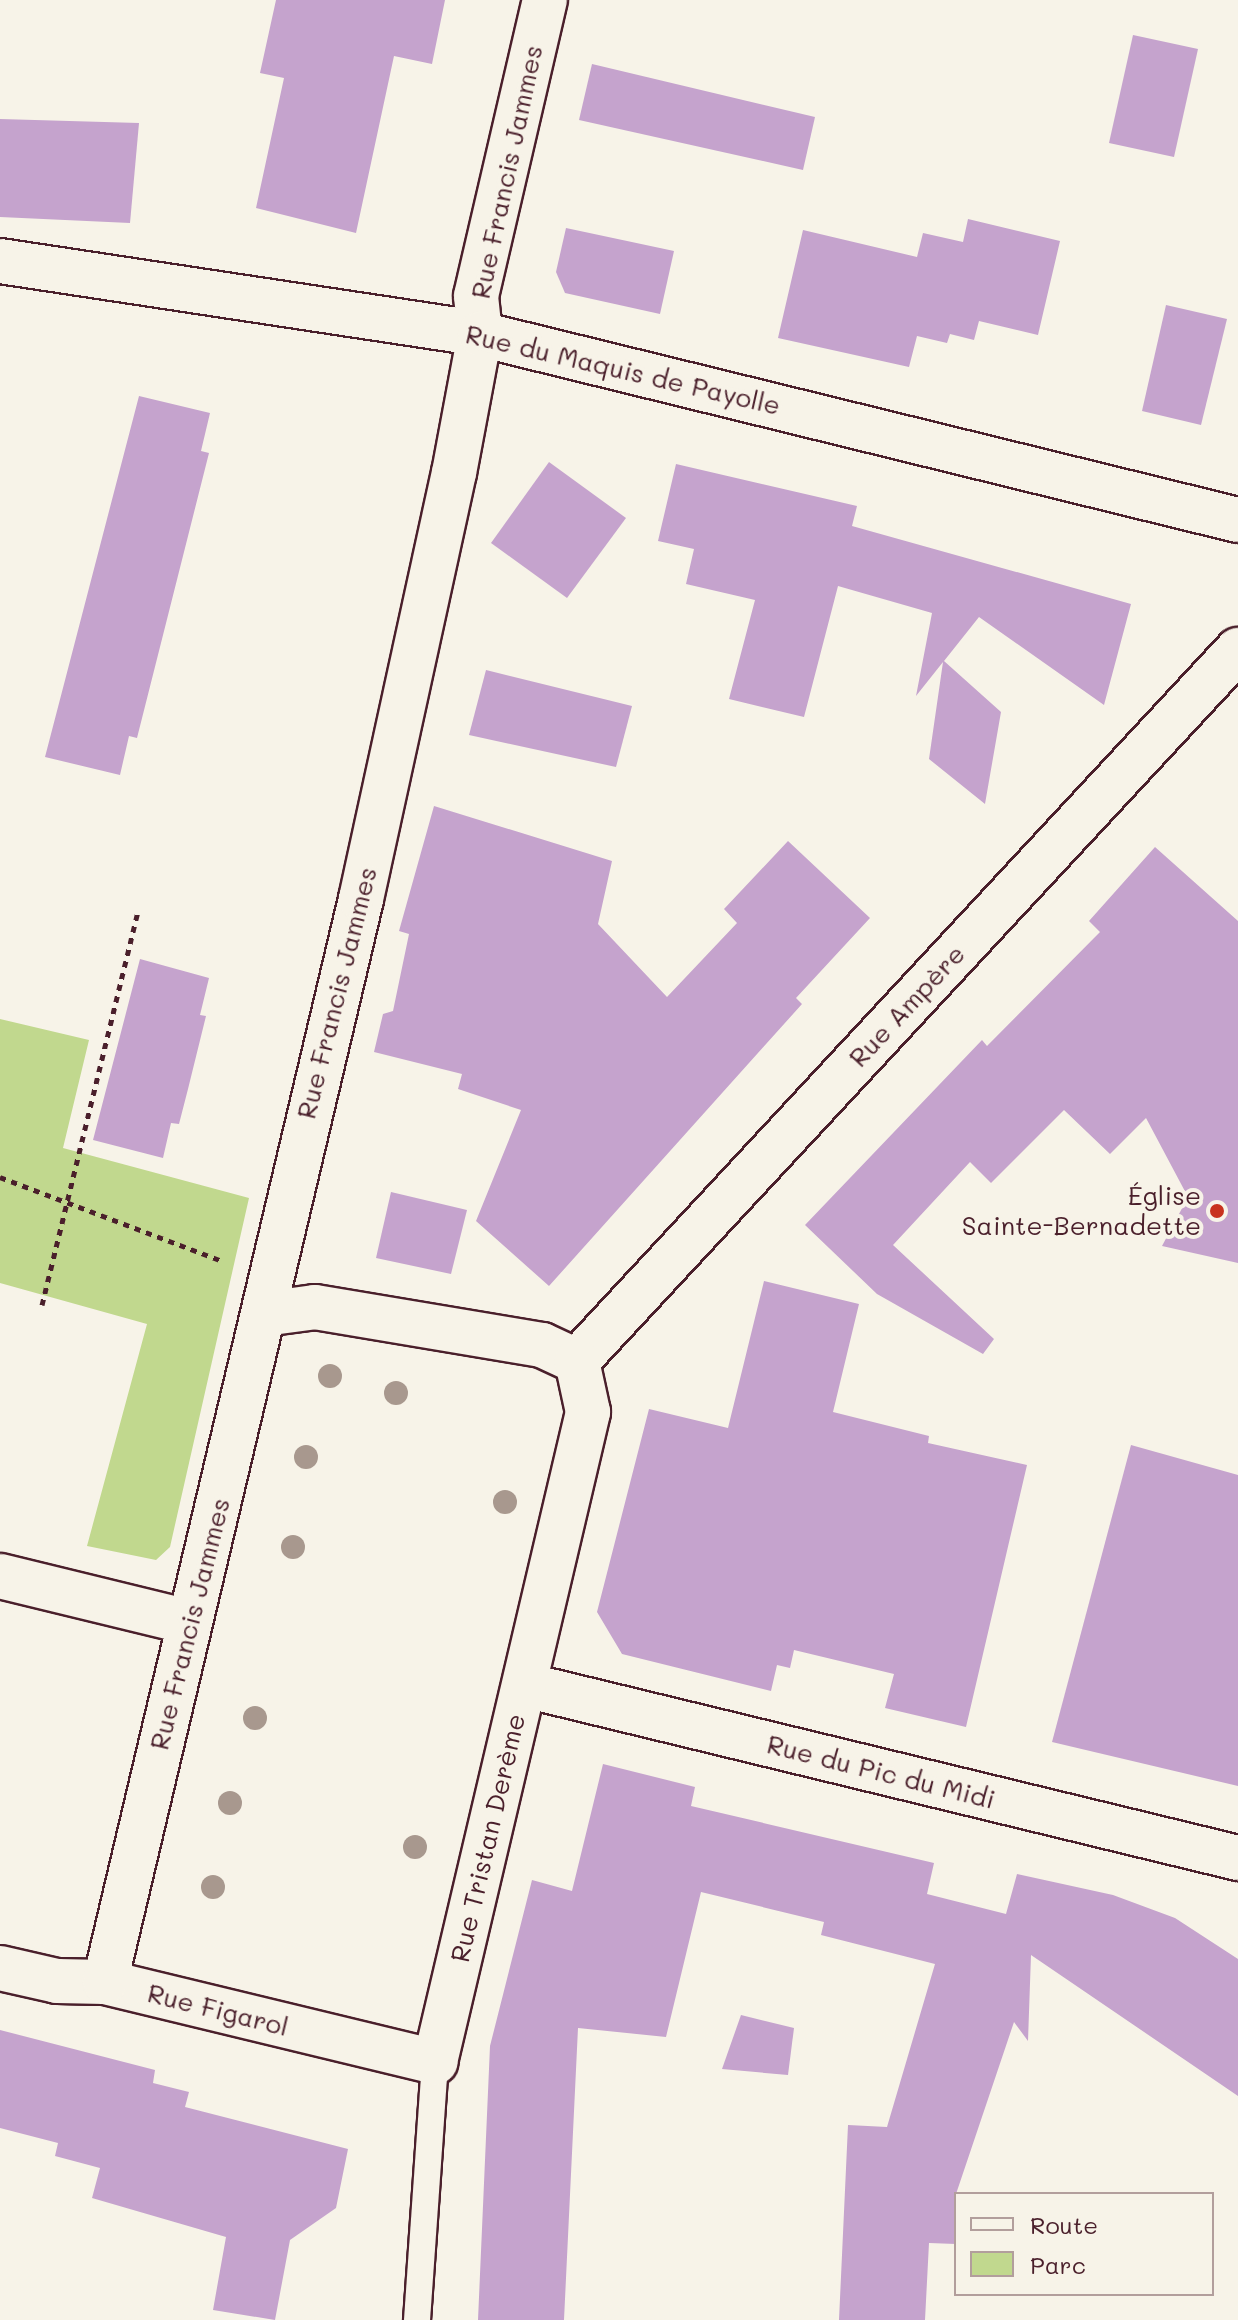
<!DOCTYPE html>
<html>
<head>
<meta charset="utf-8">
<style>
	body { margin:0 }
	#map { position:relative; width:1238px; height:2320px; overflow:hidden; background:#f7f3e8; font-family:Mali,sans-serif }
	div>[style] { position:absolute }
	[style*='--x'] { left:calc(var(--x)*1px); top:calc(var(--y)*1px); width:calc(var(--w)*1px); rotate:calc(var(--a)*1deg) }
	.green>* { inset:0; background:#c1d88e }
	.building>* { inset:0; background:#c5a3cd }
	.path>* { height:5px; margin-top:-2.5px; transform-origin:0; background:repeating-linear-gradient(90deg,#4a1f2b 0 6px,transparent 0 12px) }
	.roads { filter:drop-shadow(2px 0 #4a1f2b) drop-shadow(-2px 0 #4a1f2b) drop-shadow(0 2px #4a1f2b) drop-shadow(0 -2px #4a1f2b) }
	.lane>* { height:26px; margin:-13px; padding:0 13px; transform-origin:13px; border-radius:13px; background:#f7f3e8 }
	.street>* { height:44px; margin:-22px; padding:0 22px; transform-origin:22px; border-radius:22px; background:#f7f3e8 }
	.secondary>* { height:44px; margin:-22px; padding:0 22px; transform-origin:22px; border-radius:22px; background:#f7f3e8 }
	.trees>* { width:24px; height:24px; margin:-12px; border-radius:50%; background:#a8988e }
	.dots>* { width:22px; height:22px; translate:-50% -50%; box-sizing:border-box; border:4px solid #f7f3e8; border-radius:50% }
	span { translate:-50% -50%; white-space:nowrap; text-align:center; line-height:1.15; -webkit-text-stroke:8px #f7f3e8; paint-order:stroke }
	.street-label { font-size:26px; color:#4a1f2b }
	.poi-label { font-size:26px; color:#4a1f2b }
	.right { translate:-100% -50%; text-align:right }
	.legend { position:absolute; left:954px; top:2192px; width:260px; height:104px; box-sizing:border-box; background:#f7f3e8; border:2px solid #b29e9c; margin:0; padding:10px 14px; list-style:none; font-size:24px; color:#4a1f2b }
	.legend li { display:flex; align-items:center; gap:16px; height:40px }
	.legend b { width:40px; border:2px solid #b29e9c }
</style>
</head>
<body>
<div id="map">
	<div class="green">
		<div style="clip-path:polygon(0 1019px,89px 1040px,63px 1148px,249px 1198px,170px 1547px,156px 1560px,87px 1546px,147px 1324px,0 1283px)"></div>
	</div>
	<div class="building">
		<div style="clip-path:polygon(276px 0,445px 0,432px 64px,394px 56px,356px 233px,256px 208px,284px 78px,260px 73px)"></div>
		<div style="clip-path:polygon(1133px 35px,1198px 49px,1174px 157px,1109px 143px)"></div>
		<div style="clip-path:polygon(592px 64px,815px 117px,803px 170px,579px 120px)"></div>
		<div style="clip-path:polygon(0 119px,139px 123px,130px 223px,0 217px)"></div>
		<div style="clip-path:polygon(968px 219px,1060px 241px,1038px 335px,979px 321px,974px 340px,950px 334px,947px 343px,917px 336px,909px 367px,778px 338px,803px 230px,917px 257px,923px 233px,963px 242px)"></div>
		<div style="clip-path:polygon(566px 228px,674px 251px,660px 314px,565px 293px,556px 272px)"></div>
		<div style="clip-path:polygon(1166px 305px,1227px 319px,1201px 425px,1142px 411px)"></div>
		<div style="clip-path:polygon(139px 396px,210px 413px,201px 451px,209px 453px,137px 738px,129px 736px,120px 775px,45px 757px)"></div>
		<div style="clip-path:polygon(549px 462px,626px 518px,567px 598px,491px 543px)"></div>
		<div style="clip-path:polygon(676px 464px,857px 506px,852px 526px,1131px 604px,1104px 705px,979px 617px,944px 661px,1001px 712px,985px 804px,929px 759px,943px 662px,916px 696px,932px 613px,838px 586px,804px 717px,729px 699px,755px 600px,686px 584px,694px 549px,658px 541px)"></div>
		<div style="clip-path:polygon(486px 670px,632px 706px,616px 767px,469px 735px)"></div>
		<div style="clip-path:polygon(434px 806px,612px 861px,598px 924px,667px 997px,737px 923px,724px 909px,788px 841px,870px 918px,796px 998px,802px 1004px,549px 1286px,476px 1221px,521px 1110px,458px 1089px,462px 1074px,374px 1052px,383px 1014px,393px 1011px,409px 934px,399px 931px)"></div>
		<div style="clip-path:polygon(1155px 847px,1238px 921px,1238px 1263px,1162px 1246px,1188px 1197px,1146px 1118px,1110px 1154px,1064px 1110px,991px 1183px,970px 1162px,893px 1245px,994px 1339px,983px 1354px,877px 1294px,805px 1225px,982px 1040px,987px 1046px,1100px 932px,1089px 921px)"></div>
		<div style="clip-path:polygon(140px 959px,209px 978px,200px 1015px,206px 1016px,188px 1089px,179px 1124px,171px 1123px,163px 1158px,93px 1140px)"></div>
		<div style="clip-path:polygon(391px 1192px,467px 1210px,451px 1274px,376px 1258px)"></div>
		<div style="clip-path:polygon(764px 1281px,859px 1304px,833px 1412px,929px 1436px,928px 1443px,1027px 1465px,966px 1727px,885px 1708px,894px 1674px,794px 1650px,790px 1668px,777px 1665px,771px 1691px,622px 1654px,597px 1612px,649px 1409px,728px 1428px)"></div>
		<div style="clip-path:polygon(1131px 1445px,1238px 1475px,1238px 1786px,1052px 1742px)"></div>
		<div style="clip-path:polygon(603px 1764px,695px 1787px,691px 1806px,934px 1863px,927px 1894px,1006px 1914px,1017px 1874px,1113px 1895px,1175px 1918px,1238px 1959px,1238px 2096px,1031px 1955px,1028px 2041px,1014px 2022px,956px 2194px,956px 2244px,929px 2243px,925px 2320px,839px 2320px,848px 2125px,887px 2127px,935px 1964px,821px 1935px,824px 1922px,701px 1892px,666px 2037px,578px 2028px,564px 2320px,478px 2320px,490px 2046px,532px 1880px,572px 1891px)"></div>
		<div style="clip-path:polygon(741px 2015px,794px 2028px,788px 2075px,722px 2069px)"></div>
		<div style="clip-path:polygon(0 2030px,155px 2070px,153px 2083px,189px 2092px,185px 2107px,348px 2149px,336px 2208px,290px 2240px,275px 2320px,213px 2310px,226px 2237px,92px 2198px,100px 2168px,55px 2156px,58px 2143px,0 2128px)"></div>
	</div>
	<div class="path">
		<div style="--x:0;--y:1177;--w:237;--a:20.7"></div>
		<div style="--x:42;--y:1305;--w:405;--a:-76.3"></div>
	</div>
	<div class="roads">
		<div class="lane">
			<div style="--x:417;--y:2320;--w:259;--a:-86"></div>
		</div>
		<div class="street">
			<div style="--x:264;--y:1314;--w:51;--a:-7.8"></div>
			<div style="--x:315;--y:1307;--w:230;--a:9.5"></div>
			<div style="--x:542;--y:1345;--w:38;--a:25"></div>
			<div style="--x:577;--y:1361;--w:971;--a:-47.09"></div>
			<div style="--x:0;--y:1576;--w:195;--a:13.7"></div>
			<div style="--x:525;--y:1685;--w:734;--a:13.64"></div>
			<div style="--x:0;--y:1968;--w:58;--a:12.8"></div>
			<div style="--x:57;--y:1981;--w:48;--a:1.2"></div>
			<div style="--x:105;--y:1982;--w:340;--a:13.6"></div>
			<div style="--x:435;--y:2062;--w:668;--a:-76.75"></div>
			<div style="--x:588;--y:1412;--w:52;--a:-102.2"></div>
			<div style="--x:105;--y:1982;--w:1113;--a:-76.7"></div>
			<div style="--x:361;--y:899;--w:436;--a:-77.7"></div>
			<div style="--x:454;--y:473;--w:141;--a:-79.4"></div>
			<div style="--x:480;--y:334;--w:38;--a:-96"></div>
			<div style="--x:476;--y:296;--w:304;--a:-76.9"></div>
		</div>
		<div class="secondary">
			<div style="--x:0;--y:261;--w:486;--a:8.6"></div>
			<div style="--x:480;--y:334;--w:780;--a:13.79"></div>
		</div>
	</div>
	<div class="trees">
		<div style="left:330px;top:1376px"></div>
		<div style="left:396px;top:1393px"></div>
		<div style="left:306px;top:1457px"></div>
		<div style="left:505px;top:1502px"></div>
		<div style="left:293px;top:1547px"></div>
		<div style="left:255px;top:1718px"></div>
		<div style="left:230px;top:1803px"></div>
		<div style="left:415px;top:1847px"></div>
		<div style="left:213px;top:1887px"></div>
	</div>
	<div class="dots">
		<div style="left:1217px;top:1211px;background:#c8321e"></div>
	</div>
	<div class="street-label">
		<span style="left:507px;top:172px;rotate:-78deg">Rue Francis Jammes</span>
		<span style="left:623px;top:370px;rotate:13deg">Rue du Maquis de Payolle</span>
		<span style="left:337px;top:993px;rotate:-76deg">Rue Francis Jammes</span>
		<span style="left:907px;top:1006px;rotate:-47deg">Rue Ampère</span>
		<span style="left:190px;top:1624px;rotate:-76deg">Rue Francis Jammes</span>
		<span style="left:881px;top:1772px;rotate:14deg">Rue du Pic du Midi</span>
		<span style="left:488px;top:1838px;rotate:-77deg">Rue Tristan Derème</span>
		<span style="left:218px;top:2010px;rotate:14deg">Rue Figarol</span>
	</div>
	<div class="poi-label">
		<span class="right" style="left:1201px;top:1211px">Église<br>Sainte-Bernadette</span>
	</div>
	<ul class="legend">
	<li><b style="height:10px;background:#f7f3e8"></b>Route</li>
	<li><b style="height:22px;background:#c1d88e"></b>Parc</li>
	</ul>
</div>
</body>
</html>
